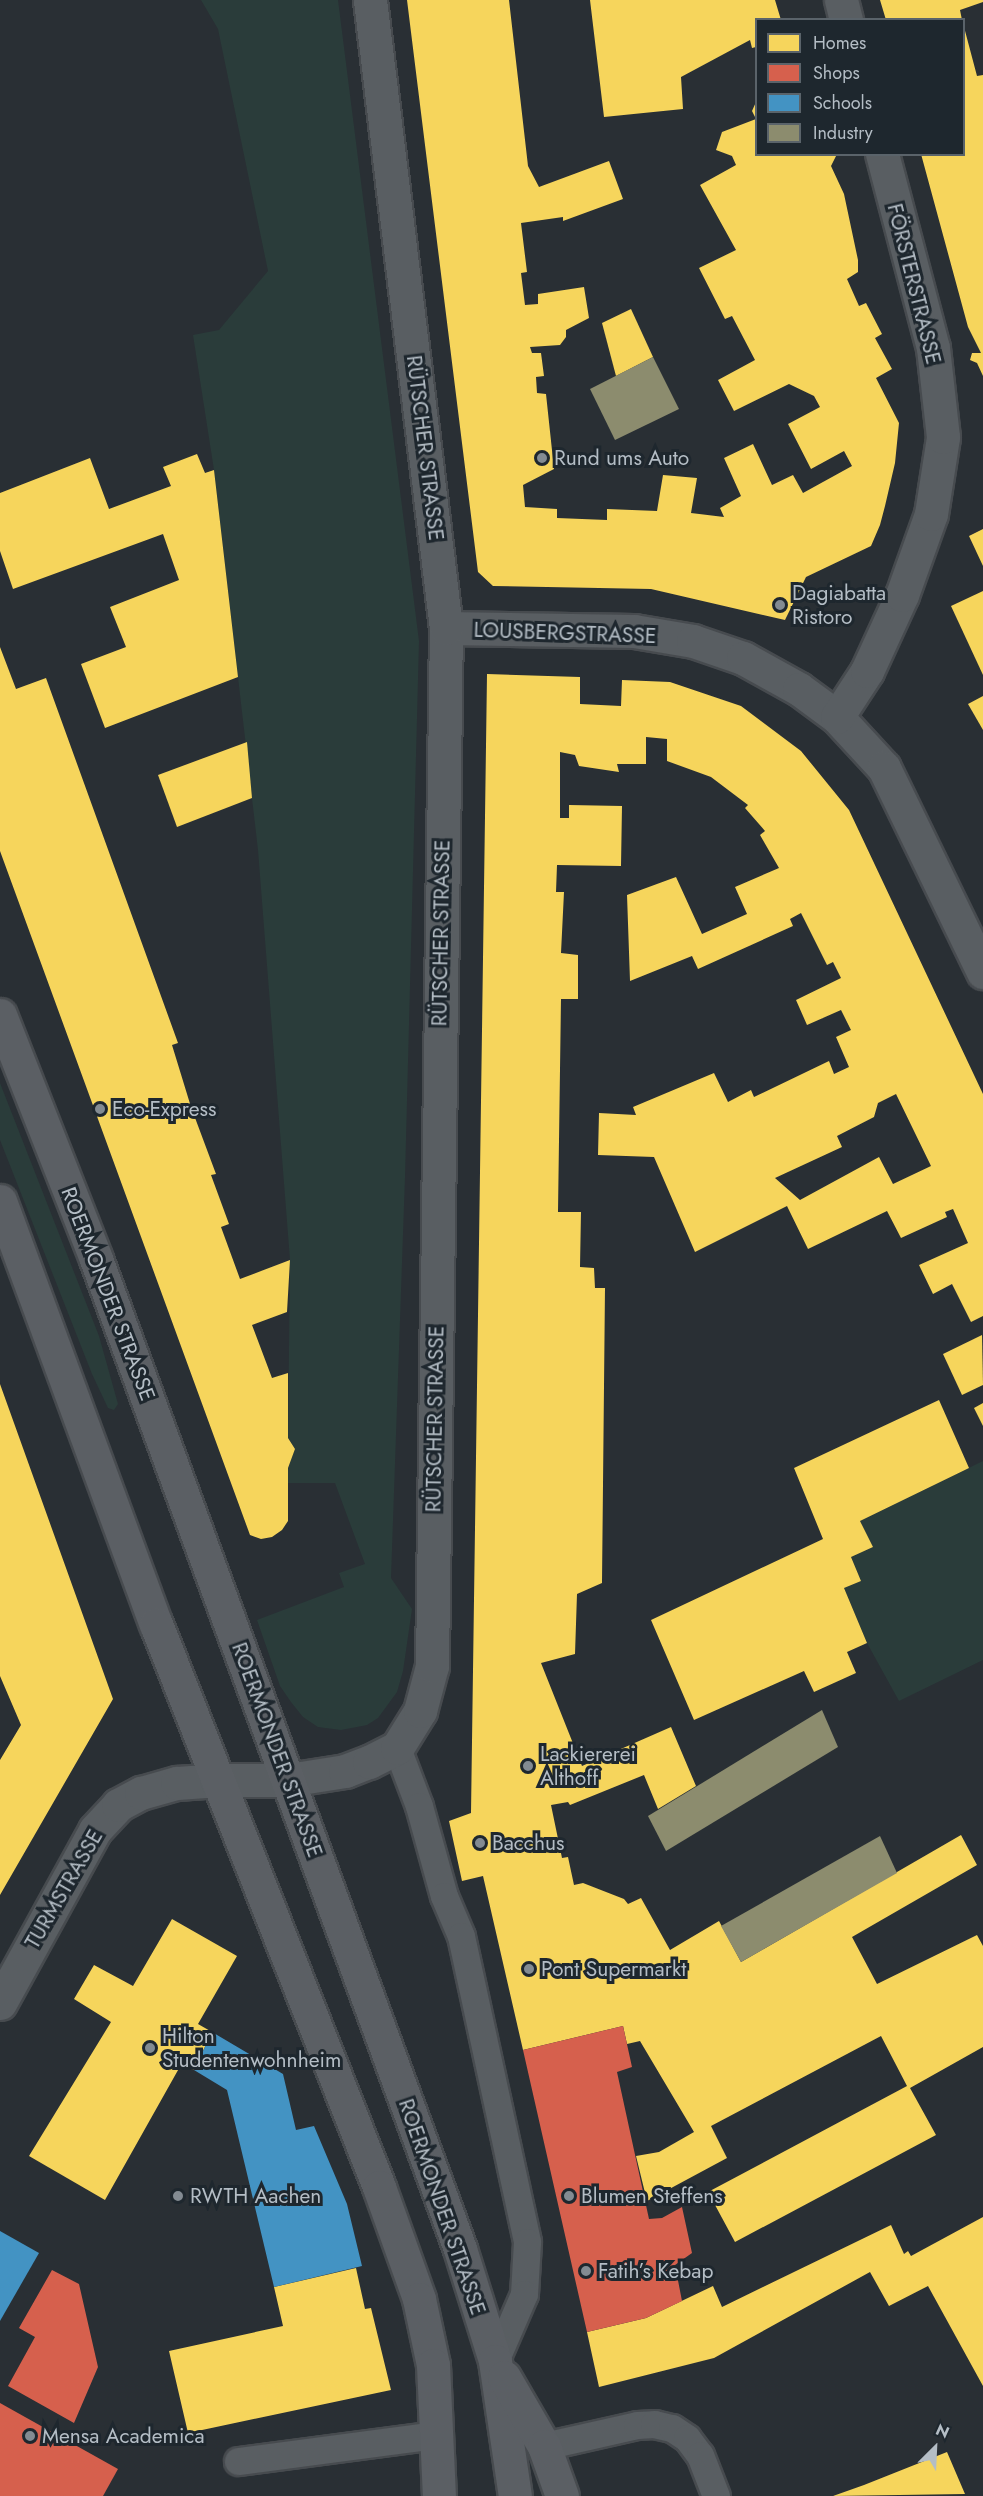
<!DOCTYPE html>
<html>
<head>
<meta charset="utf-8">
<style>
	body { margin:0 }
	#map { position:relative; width:983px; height:2496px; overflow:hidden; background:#292f34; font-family:Jost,sans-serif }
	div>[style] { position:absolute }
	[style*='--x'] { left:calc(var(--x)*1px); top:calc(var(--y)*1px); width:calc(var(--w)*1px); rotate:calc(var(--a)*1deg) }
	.green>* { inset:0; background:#2a3c3a }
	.homes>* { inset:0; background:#f6d55c }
	.shops>* { inset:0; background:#d6604d }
	.schools>* { inset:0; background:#4393c3 }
	.industry>* { inset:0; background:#8c8c6e }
	.roads { filter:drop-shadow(2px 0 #474b4f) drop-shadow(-2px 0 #474b4f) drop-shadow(0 2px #474b4f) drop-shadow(0 -2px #474b4f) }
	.lane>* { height:27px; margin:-13.5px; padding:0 13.5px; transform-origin:13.5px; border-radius:13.5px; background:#595e62 }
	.street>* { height:33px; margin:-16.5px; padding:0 16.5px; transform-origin:16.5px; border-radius:16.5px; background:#595e62 }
	.primary>* { height:33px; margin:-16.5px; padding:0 16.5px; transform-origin:16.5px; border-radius:16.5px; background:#5b5f64 }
	.dots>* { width:16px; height:16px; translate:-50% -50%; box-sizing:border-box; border:3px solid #1e272e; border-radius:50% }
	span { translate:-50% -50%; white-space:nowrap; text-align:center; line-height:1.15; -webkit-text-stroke:6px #1e272e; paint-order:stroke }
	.street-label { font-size:21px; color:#b4bdc5 }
	.poi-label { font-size:21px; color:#b4bdc5 }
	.left { translate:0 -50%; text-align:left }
	.legend { position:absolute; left:755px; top:18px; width:210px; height:138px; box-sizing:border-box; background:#1e272e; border:2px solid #5a636a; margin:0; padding:8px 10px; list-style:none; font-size:18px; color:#b4bdc5 }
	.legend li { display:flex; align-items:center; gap:12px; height:30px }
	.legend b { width:30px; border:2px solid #5a636a }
	.north { position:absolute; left:905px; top:2418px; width:60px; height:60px; -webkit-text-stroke:4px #1e272e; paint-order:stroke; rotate:24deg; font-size:16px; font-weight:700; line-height:24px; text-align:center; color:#b4bdc5 }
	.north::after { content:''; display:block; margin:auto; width:21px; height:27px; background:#b4bdc5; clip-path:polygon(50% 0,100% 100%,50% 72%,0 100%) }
</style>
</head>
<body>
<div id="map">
	<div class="green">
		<div style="clip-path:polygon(201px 0,338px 0,419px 641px,405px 1177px,391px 1578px,412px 1609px,403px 1671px,397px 1692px,378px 1718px,367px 1725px,341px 1730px,318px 1727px,303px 1717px,291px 1702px,280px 1686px,257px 1620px,344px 1587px,339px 1573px,365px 1564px,335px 1483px,288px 1483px,288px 1468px,295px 1449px,288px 1438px,290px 1260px,258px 850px,214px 470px,193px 335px,219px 330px,268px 271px,218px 29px)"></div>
		<div style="clip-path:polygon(0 1083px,99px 1336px,118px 1404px,114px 1410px,108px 1408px,92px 1374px,0 1140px)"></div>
		<div style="clip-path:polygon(983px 1461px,983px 1660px,899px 1701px,867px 1643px,844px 1588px,861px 1581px,851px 1557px,873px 1547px,860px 1521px)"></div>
	</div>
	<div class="homes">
		<div style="clip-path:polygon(407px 0,509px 0,528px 166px,539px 187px,609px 161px,623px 199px,563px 221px,563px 217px,521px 223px,527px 272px,521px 273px,525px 305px,538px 304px,538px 294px,584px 287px,589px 318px,566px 330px,566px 337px,560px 345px,530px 347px,532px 353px,541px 353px,544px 376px,536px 377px,537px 393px,546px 394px,554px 469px,523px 485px,525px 507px,557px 509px,557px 518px,607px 520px,607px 509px,657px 511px,663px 475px,697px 478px,691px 513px,724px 517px,720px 508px,741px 496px,724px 458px,753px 444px,772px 485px,793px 475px,803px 493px,852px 466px,844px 451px,811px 469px,788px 424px,820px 407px,814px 396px,789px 384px,734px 411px,718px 380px,755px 360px,732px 316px,725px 319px,699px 268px,736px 250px,700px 185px,736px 165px,732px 156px,716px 150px,722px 132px,756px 119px,752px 111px,756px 102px,756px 154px,837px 154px,831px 166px,844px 194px,858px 260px,858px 272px,847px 279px,859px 306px,866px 303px,882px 334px,875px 338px,892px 369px,876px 378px,899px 423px,895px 463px,885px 506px,880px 525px,871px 546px,806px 577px,785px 620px,651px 589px,493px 586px,478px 572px)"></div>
		<div style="clip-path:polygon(590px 0,775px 0,781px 20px,756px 20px,756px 47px,752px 48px,750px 40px,681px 77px,683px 109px,604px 117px)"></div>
		<div style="clip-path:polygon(880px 0,983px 0,983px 2px,960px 10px,962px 20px,886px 20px)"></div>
		<div style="clip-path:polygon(964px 27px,977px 76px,983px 75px,983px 376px,977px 363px,970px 360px,972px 353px,981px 353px,968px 327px,921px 154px,964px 154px)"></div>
		<div style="clip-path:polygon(631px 309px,653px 357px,616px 376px,602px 323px)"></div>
		<div style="clip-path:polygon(197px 454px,205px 473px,214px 470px,238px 677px,105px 728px,81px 664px,126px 647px,110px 607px,179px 580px,163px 534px,13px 589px,0 551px,0 493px,90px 458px,109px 509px,171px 486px,163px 467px)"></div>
		<div style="clip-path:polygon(983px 529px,983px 566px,969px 536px)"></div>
		<div style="clip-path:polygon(983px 591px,983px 675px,951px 606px)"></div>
		<div style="clip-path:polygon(0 647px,16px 689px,46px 678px,178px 1043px,172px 1045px,191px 1107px,216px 1174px,211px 1175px,229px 1224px,221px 1227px,240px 1279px,290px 1260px,287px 1312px,252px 1325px,272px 1378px,288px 1373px,288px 1438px,295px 1449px,288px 1468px,288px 1521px,282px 1530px,272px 1537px,261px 1539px,250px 1535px,0 851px)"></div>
		<div style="clip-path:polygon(evenodd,487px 674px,580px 677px,580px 704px,621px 706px,622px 680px,670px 682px,741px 706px,801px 751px,849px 810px,983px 1094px,983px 1316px,971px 1322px,952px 1284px,933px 1294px,919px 1265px,968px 1243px,953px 1209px,945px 1212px,947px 1217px,901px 1238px,887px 1211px,808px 1249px,787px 1206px,695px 1252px,654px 1157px,598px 1155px,599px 1113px,636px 1115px,633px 1107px,714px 1073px,728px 1102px,751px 1090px,754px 1097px,829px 1061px,834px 1074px,849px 1067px,836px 1037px,851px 1030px,841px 1010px,807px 1025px,796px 1000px,841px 978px,833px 962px,827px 965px,801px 913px,790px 919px,793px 926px,698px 969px,692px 956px,630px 981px,627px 895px,676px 877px,702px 934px,747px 914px,735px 887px,779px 868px,760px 835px,765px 831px,745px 808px,748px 805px,711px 777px,667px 761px,667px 739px,646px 737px,646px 764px,617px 764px,619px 772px,579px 766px,575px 755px,560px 752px,560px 818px,569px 818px,569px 805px,622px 806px,621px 866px,557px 865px,556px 892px,564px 892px,561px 953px,578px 955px,578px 999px,561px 999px,558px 1212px,581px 1212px,580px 1267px,594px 1268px,595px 1288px,605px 1288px,602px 1583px,577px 1594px,575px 1654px,541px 1663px,582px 1766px,671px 1727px,696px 1786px,658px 1809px,644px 1775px,570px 1805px,568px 1802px,551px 1805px,562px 1858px,568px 1857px,574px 1885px,583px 1883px,624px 1899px,628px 1904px,641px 1898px,670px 1950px,719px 1921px,741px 1962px,961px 1835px,977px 1865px,852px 1937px,877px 1984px,977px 1935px,983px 1946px,983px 2047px,910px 2088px,936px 2135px,735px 2242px,708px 2192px,907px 2086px,881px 2036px,711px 2126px,727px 2158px,647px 2201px,636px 2156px,659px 2152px,694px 2132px,640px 2041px,627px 2044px,623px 2026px,523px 2050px,483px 1876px,462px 1881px,449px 1821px,471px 1813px,487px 674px,896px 1094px,931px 1166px,893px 1184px,879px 1157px,800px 1200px,775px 1178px,842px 1147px,837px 1136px,874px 1117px,878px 1103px,896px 1094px)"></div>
		<div style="clip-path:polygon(983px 696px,983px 730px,968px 704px)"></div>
		<div style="clip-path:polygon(247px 742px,252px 798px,177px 827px,158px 775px)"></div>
		<div style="clip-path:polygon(982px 1335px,983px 1385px,962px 1395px,943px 1354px)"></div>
		<div style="clip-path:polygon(0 1384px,113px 1699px,0 1895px,0 1760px,21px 1725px,0 1676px)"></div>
		<div style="clip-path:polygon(939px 1400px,969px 1468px,860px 1521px,873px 1547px,851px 1557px,861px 1581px,844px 1588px,867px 1643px,847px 1652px,856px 1673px,814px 1692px,804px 1671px,694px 1720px,651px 1620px,823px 1539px,794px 1468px)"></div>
		<div style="clip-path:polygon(983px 1403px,983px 1426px,974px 1408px)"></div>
		<div style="clip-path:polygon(172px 1919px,237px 1956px,198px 2024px,212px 2032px,194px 2070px,182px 2063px,105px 2200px,29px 2156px,111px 2022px,74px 1999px,94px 1965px,133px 1986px)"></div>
		<div style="clip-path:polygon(983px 2217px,983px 2386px,928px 2286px,889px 2306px,870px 2272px,714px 2358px,599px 2387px,587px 2332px,646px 2318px,713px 2286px,722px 2307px,891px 2225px,904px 2254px,908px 2251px,911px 2256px)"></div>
		<div style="clip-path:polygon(356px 2268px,365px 2309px,371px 2308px,391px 2390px,188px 2433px,169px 2351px,283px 2326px,274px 2287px)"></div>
		<div style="clip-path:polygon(947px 2452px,965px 2494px,833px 2496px,864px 2485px)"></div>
	</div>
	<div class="shops">
		<div style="clip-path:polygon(623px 2026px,632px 2067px,617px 2072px,649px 2219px,662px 2218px,682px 2207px,692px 2253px,675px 2265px,682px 2301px,646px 2318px,587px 2332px,523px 2050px)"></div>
		<div style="clip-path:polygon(52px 2270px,79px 2284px,98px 2367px,74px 2423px,8px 2386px,35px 2337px,19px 2328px)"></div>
		<div style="clip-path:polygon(0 2403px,118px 2469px,103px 2496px,0 2496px)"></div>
	</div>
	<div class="schools">
		<div style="clip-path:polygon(212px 2032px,283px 2074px,296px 2130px,314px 2126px,347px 2204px,362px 2266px,274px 2287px,227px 2090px,194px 2070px)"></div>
		<div style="clip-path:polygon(0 2231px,39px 2253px,0 2321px)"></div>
	</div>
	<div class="industry">
		<div style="clip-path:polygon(653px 357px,679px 409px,615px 440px,590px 389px)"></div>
		<div style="clip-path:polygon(822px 1710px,838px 1747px,666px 1851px,648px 1816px)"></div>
		<div style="clip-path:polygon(880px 1836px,897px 1873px,741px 1962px,721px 1926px)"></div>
	</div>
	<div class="roads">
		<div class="lane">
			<div style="--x:397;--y:1748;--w:62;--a:69.2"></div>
			<div style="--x:419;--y:1806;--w:93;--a:74.5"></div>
			<div style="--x:444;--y:1896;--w:43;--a:67"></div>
			<div style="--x:461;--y:1936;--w:313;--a:77.8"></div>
			<div style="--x:527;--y:2242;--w:52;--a:93.3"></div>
			<div style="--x:524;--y:2294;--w:73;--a:113.4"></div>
			<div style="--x:544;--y:2446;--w:95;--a:-12.7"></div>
			<div style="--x:637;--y:2425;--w:17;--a:-3"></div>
			<div style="--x:654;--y:2424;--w:18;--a:13"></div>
			<div style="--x:672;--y:2428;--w:18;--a:34"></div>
			<div style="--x:687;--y:2438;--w:21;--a:53"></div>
			<div style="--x:700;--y:2455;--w:44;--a:68.7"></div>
			<div style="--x:238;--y:2461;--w:200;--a:-7.5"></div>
		</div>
		<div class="street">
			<div style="--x:841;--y:0;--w:21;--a:76"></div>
			<div style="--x:446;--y:628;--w:188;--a:0.9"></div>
			<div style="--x:634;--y:631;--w:60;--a:9.6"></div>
			<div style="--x:693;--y:641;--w:53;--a:18.8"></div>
			<div style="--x:743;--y:658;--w:64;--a:29"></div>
			<div style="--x:799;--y:689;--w:47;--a:36.4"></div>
			<div style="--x:837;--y:717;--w:69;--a:47.3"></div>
			<div style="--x:884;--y:768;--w:227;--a:64.1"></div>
			<div style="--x:837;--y:717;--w:55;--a:-56.9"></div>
			<div style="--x:867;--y:671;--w:84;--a:-65.3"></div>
			<div style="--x:902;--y:595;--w:86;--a:-70.3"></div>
			<div style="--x:931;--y:514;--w:78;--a:-81.1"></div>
			<div style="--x:943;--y:437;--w:90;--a:-96.4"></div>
			<div style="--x:933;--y:348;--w:201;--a:-104.7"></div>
			<div style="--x:0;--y:2003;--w:197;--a:-61.2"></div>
			<div style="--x:95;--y:1830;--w:34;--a:-47"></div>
			<div style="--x:118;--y:1805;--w:26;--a:-28"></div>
			<div style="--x:141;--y:1793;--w:37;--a:-16"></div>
			<div style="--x:177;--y:1783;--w:39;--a:-4"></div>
			<div style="--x:216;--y:1780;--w:72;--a:0"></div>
			<div style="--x:288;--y:1780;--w:58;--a:-9"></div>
			<div style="--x:345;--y:1771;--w:26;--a:-21"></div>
			<div style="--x:369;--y:1762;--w:31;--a:-27"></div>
			<div style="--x:397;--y:1748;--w:44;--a:-58.1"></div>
			<div style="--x:420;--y:1711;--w:47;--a:-75.1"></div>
			<div style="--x:432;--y:1666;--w:1038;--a:-89.23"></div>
			<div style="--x:446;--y:628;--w:633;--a:-96.9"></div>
		</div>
		<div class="primary">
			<div style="--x:0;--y:1015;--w:262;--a:68.5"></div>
			<div style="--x:96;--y:1259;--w:1055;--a:69.81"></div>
			<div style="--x:460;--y:2249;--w:117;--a:72.6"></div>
			<div style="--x:495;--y:2361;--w:136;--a:81.6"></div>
			<div style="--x:0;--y:1201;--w:451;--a:69.8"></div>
			<div style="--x:156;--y:1624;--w:606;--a:68.39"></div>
			<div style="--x:379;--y:2187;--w:119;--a:70.3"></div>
			<div style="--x:419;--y:2299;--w:67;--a:78"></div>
			<div style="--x:433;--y:2365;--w:131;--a:87.4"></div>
			<div style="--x:504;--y:2377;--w:80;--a:59.9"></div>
			<div style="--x:544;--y:2446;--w:53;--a:70.2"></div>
		</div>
	</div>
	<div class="dots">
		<div style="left:542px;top:458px;background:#838b92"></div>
		<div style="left:780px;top:605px;background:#838b92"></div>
		<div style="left:100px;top:1109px;background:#838b92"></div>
		<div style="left:528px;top:1766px;background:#838b92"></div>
		<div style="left:480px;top:1843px;background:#838b92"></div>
		<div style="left:529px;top:1969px;background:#838b92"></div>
		<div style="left:150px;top:2048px;background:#838b92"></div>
		<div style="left:178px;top:2196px;background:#838b92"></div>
		<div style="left:569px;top:2196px;background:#838b92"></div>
		<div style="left:586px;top:2271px;background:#838b92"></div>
		<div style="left:30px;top:2436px;background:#838b92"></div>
	</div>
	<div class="street-label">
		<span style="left:914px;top:284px;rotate:76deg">FÖRSTERSTRASSE</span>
		<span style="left:425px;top:448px;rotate:83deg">RÜTSCHER STRASSE</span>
		<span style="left:565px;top:633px;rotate:2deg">LOUSBERGSTRASSE</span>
		<span style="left:441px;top:933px;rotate:-89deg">RÜTSCHER STRASSE</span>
		<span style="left:108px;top:1294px;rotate:69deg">ROERMONDER STRASSE</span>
		<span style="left:435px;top:1419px;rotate:-89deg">RÜTSCHER STRASSE</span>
		<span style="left:277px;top:1750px;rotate:70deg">ROERMONDER STRASSE</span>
		<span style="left:64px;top:1889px;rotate:-60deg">TURMSTRASSE</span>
		<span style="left:442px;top:2207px;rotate:71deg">ROERMONDER STRASSE</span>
	</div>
	<div class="poi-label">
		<span class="left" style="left:554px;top:458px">Rund ums Auto</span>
		<span class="left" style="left:792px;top:605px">Dagiabatta<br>Ristoro</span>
		<span class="left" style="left:112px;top:1109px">Eco-Express</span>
		<span class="left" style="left:540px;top:1766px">Lackiererei<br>Althoff</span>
		<span class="left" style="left:492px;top:1843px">Bacchus</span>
		<span class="left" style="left:541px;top:1969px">Pont Supermarkt</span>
		<span class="left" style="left:162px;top:2048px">Hilton<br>Studentenwohnheim</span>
		<span class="left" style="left:190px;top:2196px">RWTH Aachen</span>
		<span class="left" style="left:581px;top:2196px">Blumen Steffens</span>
		<span class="left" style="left:598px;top:2271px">Fatih’s Kebap</span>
		<span class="left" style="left:42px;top:2436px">Mensa Academica</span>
	</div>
	<ul class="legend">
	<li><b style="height:16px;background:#f6d55c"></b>Homes</li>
	<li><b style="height:16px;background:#d6604d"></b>Shops</li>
	<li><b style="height:16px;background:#4393c3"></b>Schools</li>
	<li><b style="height:16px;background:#8c8c6e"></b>Industry</li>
	</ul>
	<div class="north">N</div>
</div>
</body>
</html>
